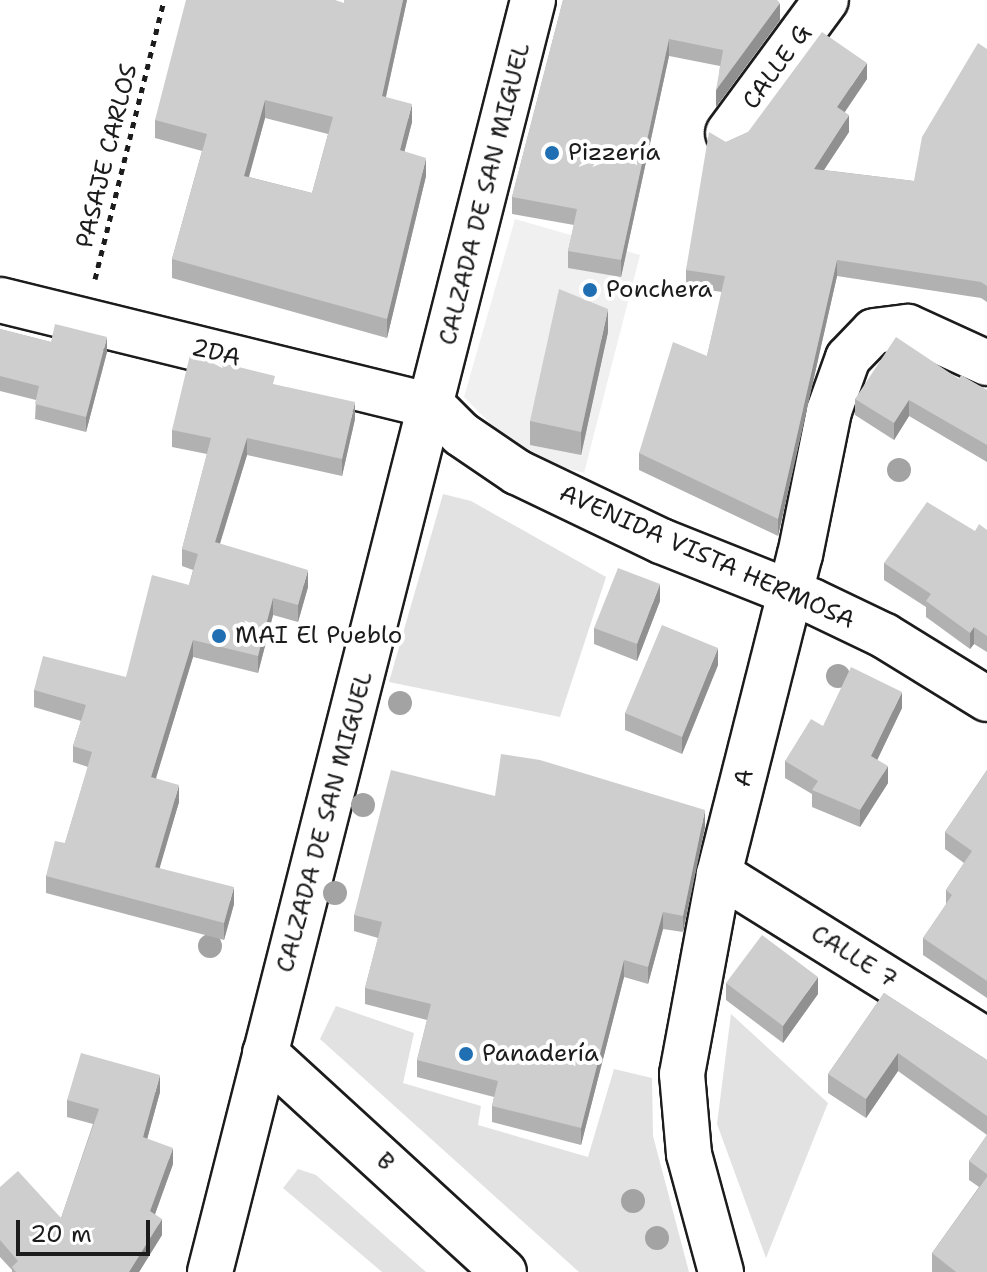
<!DOCTYPE html>
<html>
<head>
<meta charset="utf-8">
<style>
	body { margin:0 }
	#map { position:relative; width:987px; height:1272px; overflow:hidden; background:#fff; font-family:"Shantell Sans",sans-serif }
	div>[style] { position:absolute }
	[style*='--x'] { left:calc(var(--x)*1px); top:calc(var(--y)*1px); width:calc(var(--w)*1px); rotate:calc(var(--a)*1deg) }
	.built>* { inset:0; background:#f0f0f0 }
	.green>* { inset:0; background:#e2e2e2 }
	.path>* { height:5px; margin-top:-2.5px; transform-origin:0; background:repeating-linear-gradient(90deg,#1c1c1c 0 6px,transparent 0 12px) }
	.roads { filter:drop-shadow(2px 0 #1c1c1c) drop-shadow(-2px 0 #1c1c1c) drop-shadow(0 2px #1c1c1c) drop-shadow(0 -2px #1c1c1c) }
	.street>* { height:44px; margin:-22px; padding:0 22px; transform-origin:22px; border-radius:22px; background:#fff }
	.secondary>* { height:44px; margin:-22px; padding:0 22px; transform-origin:22px; border-radius:22px; background:#fff }
	.trees>* { width:24px; height:24px; margin:-12px; border-radius:50%; background:#a3a3a3 }
	.wall>* { inset:0; background:#b1b1b1 }
	.shaded-wall>* { inset:0; background:#909090 }
	.building>* { inset:0; background:#cecece }
	.dots>* { width:22px; height:22px; translate:-50% -50%; box-sizing:border-box; border:4px solid #fff; border-radius:50% }
	span { translate:-50% -50%; white-space:nowrap; text-align:center; line-height:1.15; -webkit-text-stroke:8px #fff; paint-order:stroke }
	.street-label { font-size:24px; color:#1c1c1c }
	.poi-label { font-size:24px; color:#1c1c1c }
	.left { translate:0 -50%; text-align:left }
	.scale { position:absolute; left:16px; top:1220px; width:134px; height:36px; box-sizing:border-box; border:4px solid #1c1c1c; border-top:0; padding-left:10px; font-size:24px; line-height:28px; white-space:nowrap; color:#1c1c1c; -webkit-text-stroke:6px #fff; paint-order:stroke }
</style>
</head>
<body>
<div id="map">
	<div class="built">
		<div style="clip-path:polygon(515px 219px,640px 255px,584px 473px,551px 464px,510px 443px,464px 397px)"></div>
	</div>
	<div class="green">
		<div style="clip-path:polygon(443px 494px,471px 501px,606px 577px,560px 717px,389px 682px)"></div>
		<div style="clip-path:polygon(336px 1006px,414px 1033px,403px 1083px,481px 1106px,478px 1125px,588px 1157px,614px 1069px,652px 1078px,653px 1136px,689px 1272px,579px 1272px,320px 1039px)"></div>
		<div style="clip-path:polygon(731px 1014px,828px 1103px,766px 1258px,717px 1124px)"></div>
		<div style="clip-path:polygon(298px 1169px,316px 1175px,426px 1272px,382px 1272px,283px 1188px)"></div>
	</div>
	<div class="path">
		<div style="--x:95;--y:279;--w:287;--a:-76.1"></div>
	</div>
	<div class="roads">
		<div class="street">
			<div style="--x:728;--y:133;--w:165;--a:-53.6"></div>
			<div style="--x:0;--y:300;--w:446;--a:13.8"></div>
			<div style="--x:433;--y:406;--w:40;--a:45"></div>
			<div style="--x:461;--y:434;--w:68;--a:34.2"></div>
			<div style="--x:517;--y:472;--w:160;--a:25.6"></div>
			<div style="--x:661;--y:541;--w:162;--a:21.7"></div>
			<div style="--x:812;--y:601;--w:81;--a:25.6"></div>
			<div style="--x:885;--y:636;--w:120;--a:31.7"></div>
			<div style="--x:719;--y:874;--w:316;--a:31.9"></div>
			<div style="--x:721;--y:1272;--w:122;--a:-105.2"></div>
			<div style="--x:689;--y:1154;--w:80;--a:-95"></div>
			<div style="--x:682;--y:1074;--w:203;--a:-79.5"></div>
			<div style="--x:719;--y:874;--w:329;--a:-75.8"></div>
			<div style="--x:800;--y:555;--w:147;--a:-78.6"></div>
			<div style="--x:829;--y:411;--w:56;--a:-70.3"></div>
			<div style="--x:848;--y:358;--w:37;--a:-46"></div>
			<div style="--x:874;--y:331;--w:34;--a:-7"></div>
			<div style="--x:908;--y:327;--w:87;--a:24.5"></div>
		</div>
		<div class="secondary">
			<div style="--x:265;--y:1053;--w:324;--a:42.5"></div>
			<div style="--x:210;--y:1272;--w:1312;--a:-75.75"></div>
		</div>
	</div>
	<div class="trees">
		<div style="left:899px;top:470px"></div>
		<div style="left:838px;top:676px"></div>
		<div style="left:400px;top:703px"></div>
		<div style="left:363px;top:805px"></div>
		<div style="left:335px;top:893px"></div>
		<div style="left:210px;top:946px"></div>
		<div style="left:633px;top:1201px"></div>
		<div style="left:657px;top:1238px"></div>
	</div>
	<div class="wall">
		<div style="clip-path:polygon(evenodd,344px 0,407px 0,386px 97px,412px 122px,404px 152px,426px 176px,387px 338px,172px 278px,172px 259px,202px 151px,155px 138px,155px 120px,344px 3px,344px 0,265px 118px,328px 134px,312px 193px,249px 177px,265px 118px)"></div>
		<div style="clip-path:polygon(563px 0,778px 1px,780px 20px,716px 107px,720px 66px,669px 56px,621px 277px,568px 268px,568px 251px,574px 225px,512px 214px,512px 197px)"></div>
		<div style="clip-path:polygon(987px 49px,987px 302px,981px 298px,837px 276px,778px 536px,639px 470px,639px 453px,707px 356px,722px 292px,686px 287px,686px 270px,726px 142px,867px 79px,845px 112px,849px 132px,824px 170px,914px 181px)"></div>
		<div style="clip-path:polygon(0 329px,51px 342px,107px 352px,86px 432px,35px 419px,36px 400px,0 391px)"></div>
		<div style="clip-path:polygon(608px 332px,581px 455px,530px 445px,530px 421px)"></div>
		<div style="clip-path:polygon(959px 379px,987px 390px,987px 462px,909px 416px,894px 440px,855px 415px,855px 399px)"></div>
		<div style="clip-path:polygon(275px 385px,355px 419px,342px 476px,247px 455px,220px 544px,308px 587px,298px 622px,273px 615px,258px 673px,193px 657px,156px 778px,179px 802px,159px 868px,234px 904px,224px 940px,46px 893px,46px 876px,65px 843px,88px 767px,73px 762px,73px 746px,81px 721px,34px 707px,34px 690px,126px 677px,189px 585px,193px 570px,182px 566px,182px 549px,207px 454px,172px 447px,172px 430px)"></div>
		<div style="clip-path:polygon(987px 530px,987px 652px,974px 644px,970px 649px,926px 617px,926px 607px,884px 580px,884px 563px,975px 531px)"></div>
		<div style="clip-path:polygon(660px 601px,637px 661px,594px 644px,594px 628px)"></div>
		<div style="clip-path:polygon(718px 665px,682px 754px,625px 730px,625px 713px)"></div>
		<div style="clip-path:polygon(902px 708px,877px 760px,888px 783px,860px 827px,812px 807px,812px 794px,785px 778px,785px 761px,823px 726px)"></div>
		<div style="clip-path:polygon(987px 770px,987px 998px,923px 955px,923px 938px,946px 905px,946px 890px,964px 863px,945px 849px,945px 832px)"></div>
		<div style="clip-path:polygon(495px 796px,705px 827px,683px 932px,663px 929px,648px 984px,624px 977px,581px 1145px,492px 1122px,492px 1106px,494px 1097px,417px 1077px,417px 1060px,427px 1020px,365px 1004px,365px 988px,378px 938px,354px 931px,354px 915px)"></div>
		<div style="clip-path:polygon(726px 983px,818px 994px,783px 1043px,726px 1000px)"></div>
		<div style="clip-path:polygon(884px 993px,987px 1060px,987px 1272px,932px 1272px,932px 1253px,979px 1187px,969px 1180px,969px 1161px,987px 1135px,898px 1071px,866px 1118px,828px 1093px,828px 1074px)"></div>
		<div style="clip-path:polygon(160px 1092px,147px 1139px,173px 1164px,155px 1214px,162px 1235px,139px 1272px,12px 1272px,12px 1270px,0 1257px,0 1187px,61px 1218px,93px 1124px,67px 1117px,67px 1100px)"></div>
	</div>
	<div class="shaded-wall">
		<div style="clip-path:polygon(403px 0,407px 0,382px 114px,382px 96px)"></div>
		<div style="clip-path:polygon(780px 3px,780px 20px,716px 107px,716px 90px)"></div>
		<div style="clip-path:polygon(669px 39px,669px 56px,621px 277px,621px 260px)"></div>
		<div style="clip-path:polygon(867px 63px,867px 79px,837px 123px,837px 107px)"></div>
		<div style="clip-path:polygon(265px 100px,265px 118px,244px 194px,244px 176px)"></div>
		<div style="clip-path:polygon(412px 104px,412px 122px,400px 169px,400px 150px)"></div>
		<div style="clip-path:polygon(849px 115px,849px 132px,814px 185px,814px 169px)"></div>
		<div style="clip-path:polygon(426px 158px,426px 176px,387px 338px,387px 319px)"></div>
		<div style="clip-path:polygon(837px 260px,837px 276px,778px 536px,778px 519px)"></div>
		<div style="clip-path:polygon(608px 309px,608px 332px,581px 455px,581px 432px)"></div>
		<div style="clip-path:polygon(107px 337px,107px 352px,86px 432px,86px 417px)"></div>
		<div style="clip-path:polygon(909px 400px,909px 416px,894px 440px,894px 423px)"></div>
		<div style="clip-path:polygon(355px 402px,355px 419px,342px 476px,342px 459px)"></div>
		<div style="clip-path:polygon(247px 438px,247px 455px,215px 559px,215px 542px)"></div>
		<div style="clip-path:polygon(308px 570px,308px 587px,298px 622px,298px 605px)"></div>
		<div style="clip-path:polygon(660px 584px,660px 601px,637px 661px,637px 644px)"></div>
		<div style="clip-path:polygon(273px 598px,273px 615px,258px 673px,258px 656px)"></div>
		<div style="clip-path:polygon(974px 627px,974px 644px,970px 649px,970px 633px)"></div>
		<div style="clip-path:polygon(193px 640px,193px 657px,151px 794px,151px 777px)"></div>
		<div style="clip-path:polygon(718px 648px,718px 665px,682px 754px,682px 737px)"></div>
		<div style="clip-path:polygon(902px 692px,902px 708px,871px 773px,871px 756px)"></div>
		<div style="clip-path:polygon(888px 766px,888px 783px,860px 827px,860px 810px)"></div>
		<div style="clip-path:polygon(179px 785px,179px 802px,155px 884px,155px 867px)"></div>
		<div style="clip-path:polygon(705px 810px,705px 827px,683px 932px,683px 916px)"></div>
		<div style="clip-path:polygon(234px 887px,234px 904px,224px 940px,224px 923px)"></div>
		<div style="clip-path:polygon(663px 912px,663px 929px,648px 984px,648px 967px)"></div>
		<div style="clip-path:polygon(624px 960px,624px 977px,581px 1145px,581px 1128px)"></div>
		<div style="clip-path:polygon(818px 977px,818px 994px,783px 1043px,783px 1026px)"></div>
		<div style="clip-path:polygon(898px 1053px,898px 1071px,866px 1118px,866px 1099px)"></div>
		<div style="clip-path:polygon(160px 1075px,160px 1092px,143px 1154px,143px 1137px)"></div>
		<div style="clip-path:polygon(173px 1148px,173px 1164px,150px 1228px,150px 1211px)"></div>
		<div style="clip-path:polygon(162px 1219px,162px 1235px,139px 1272px,129px 1272px)"></div>
	</div>
	<div class="building">
		<div style="clip-path:polygon(evenodd,186px 0,335px 0,344px 3px,344px 0,403px 0,382px 96px,412px 104px,400px 150px,426px 158px,387px 319px,172px 259px,207px 134px,155px 120px,186px 0,265px 100px,333px 117px,312px 193px,244px 176px,265px 100px)"></div>
		<div style="clip-path:polygon(563px 0,777px 0,780px 3px,716px 90px,723px 50px,669px 39px,621px 260px,568px 251px,577px 209px,512px 197px)"></div>
		<div style="clip-path:polygon(822px 32px,867px 63px,837px 107px,849px 115px,814px 169px,914px 181px,922px 137px,978px 43px,987px 49px,987px 286px,981px 282px,837px 260px,778px 519px,639px 453px,673px 342px,707px 356px,725px 276px,686px 270px,709px 132px,726px 142px,748px 132px)"></div>
		<div style="clip-path:polygon(559px 289px,608px 309px,581px 432px,530px 421px)"></div>
		<div style="clip-path:polygon(55px 324px,107px 337px,86px 417px,35px 404px,39px 386px,0 376px,0 329px,51px 342px)"></div>
		<div style="clip-path:polygon(896px 337px,959px 379px,961px 375px,987px 390px,987px 445px,909px 400px,894px 423px,855px 399px)"></div>
		<div style="clip-path:polygon(190px 355px,275px 376px,273px 384px,355px 402px,342px 459px,247px 438px,215px 542px,308px 570px,298px 605px,273px 598px,258px 656px,193px 640px,151px 777px,179px 785px,155px 867px,234px 887px,224px 923px,46px 876px,55px 841px,65px 843px,92px 752px,73px 746px,86px 705px,34px 690px,43px 656px,126px 677px,152px 575px,189px 585px,198px 554px,182px 549px,211px 438px,172px 430px)"></div>
		<div style="clip-path:polygon(927px 502px,975px 531px,979px 524px,987px 530px,987px 636px,974px 627px,970px 633px,926px 601px,931px 594px,884px 563px)"></div>
		<div style="clip-path:polygon(618px 568px,660px 584px,637px 644px,594px 628px)"></div>
		<div style="clip-path:polygon(662px 625px,718px 648px,682px 737px,625px 713px)"></div>
		<div style="clip-path:polygon(851px 667px,902px 692px,871px 756px,888px 766px,860px 810px,812px 790px,818px 781px,785px 761px,811px 719px,823px 726px)"></div>
		<div style="clip-path:polygon(501px 754px,540px 760px,705px 810px,683px 916px,663px 912px,648px 967px,624px 960px,581px 1128px,492px 1106px,498px 1081px,417px 1060px,431px 1004px,365px 988px,382px 922px,354px 915px,391px 770px,495px 796px)"></div>
		<div style="clip-path:polygon(987px 770px,987px 981px,923px 938px,952px 895px,946px 890px,972px 851px,945px 832px)"></div>
		<div style="clip-path:polygon(762px 935px,818px 977px,783px 1026px,726px 983px)"></div>
		<div style="clip-path:polygon(884px 993px,987px 1060px,987px 1116px,898px 1053px,866px 1099px,828px 1074px)"></div>
		<div style="clip-path:polygon(81px 1053px,160px 1075px,143px 1137px,173px 1148px,150px 1211px,162px 1219px,129px 1272px,16px 1272px,12px 1267px,18px 1261px,0 1240px,0 1187px,18px 1171px,61px 1218px,99px 1109px,67px 1100px)"></div>
		<div style="clip-path:polygon(987px 1135px,987px 1174px,969px 1161px)"></div>
		<div style="clip-path:polygon(987px 1177px,987px 1272px,956px 1272px,932px 1253px)"></div>
	</div>
	<div class="dots">
		<div style="left:552px;top:153px;background:#1f6fb2"></div>
		<div style="left:590px;top:290px;background:#1f6fb2"></div>
		<div style="left:219px;top:636px;background:#1f6fb2"></div>
		<div style="left:466px;top:1054px;background:#1f6fb2"></div>
	</div>
	<div class="street-label">
		<span style="left:777px;top:67px;rotate:-54deg">CALLE G</span>
		<span style="left:107px;top:156px;rotate:-76deg">PASAJE CARLOS</span>
		<span style="left:485px;top:194px;rotate:-76deg">CALZADA DE SAN MIGUEL</span>
		<span style="left:216px;top:353px;rotate:14deg">2DA</span>
		<span style="left:707px;top:557px;rotate:24deg">AVENIDA VISTA HERMOSA</span>
		<span style="left:744px;top:778px;rotate:-76deg">A</span>
		<span style="left:325px;top:822px;rotate:-75deg">CALZADA DE SAN MIGUEL</span>
		<span style="left:854px;top:957px;rotate:32deg">CALLE 7</span>
		<span style="left:385px;top:1162px;rotate:43deg">B</span>
	</div>
	<div class="poi-label">
		<span class="left" style="left:568px;top:153px">Pizzería</span>
		<span class="left" style="left:606px;top:290px">Ponchera</span>
		<span class="left" style="left:235px;top:636px">MAI El Pueblo</span>
		<span class="left" style="left:482px;top:1054px">Panadería</span>
	</div>
	<div class="scale">20 m</div>
</div>
</body>
</html>
